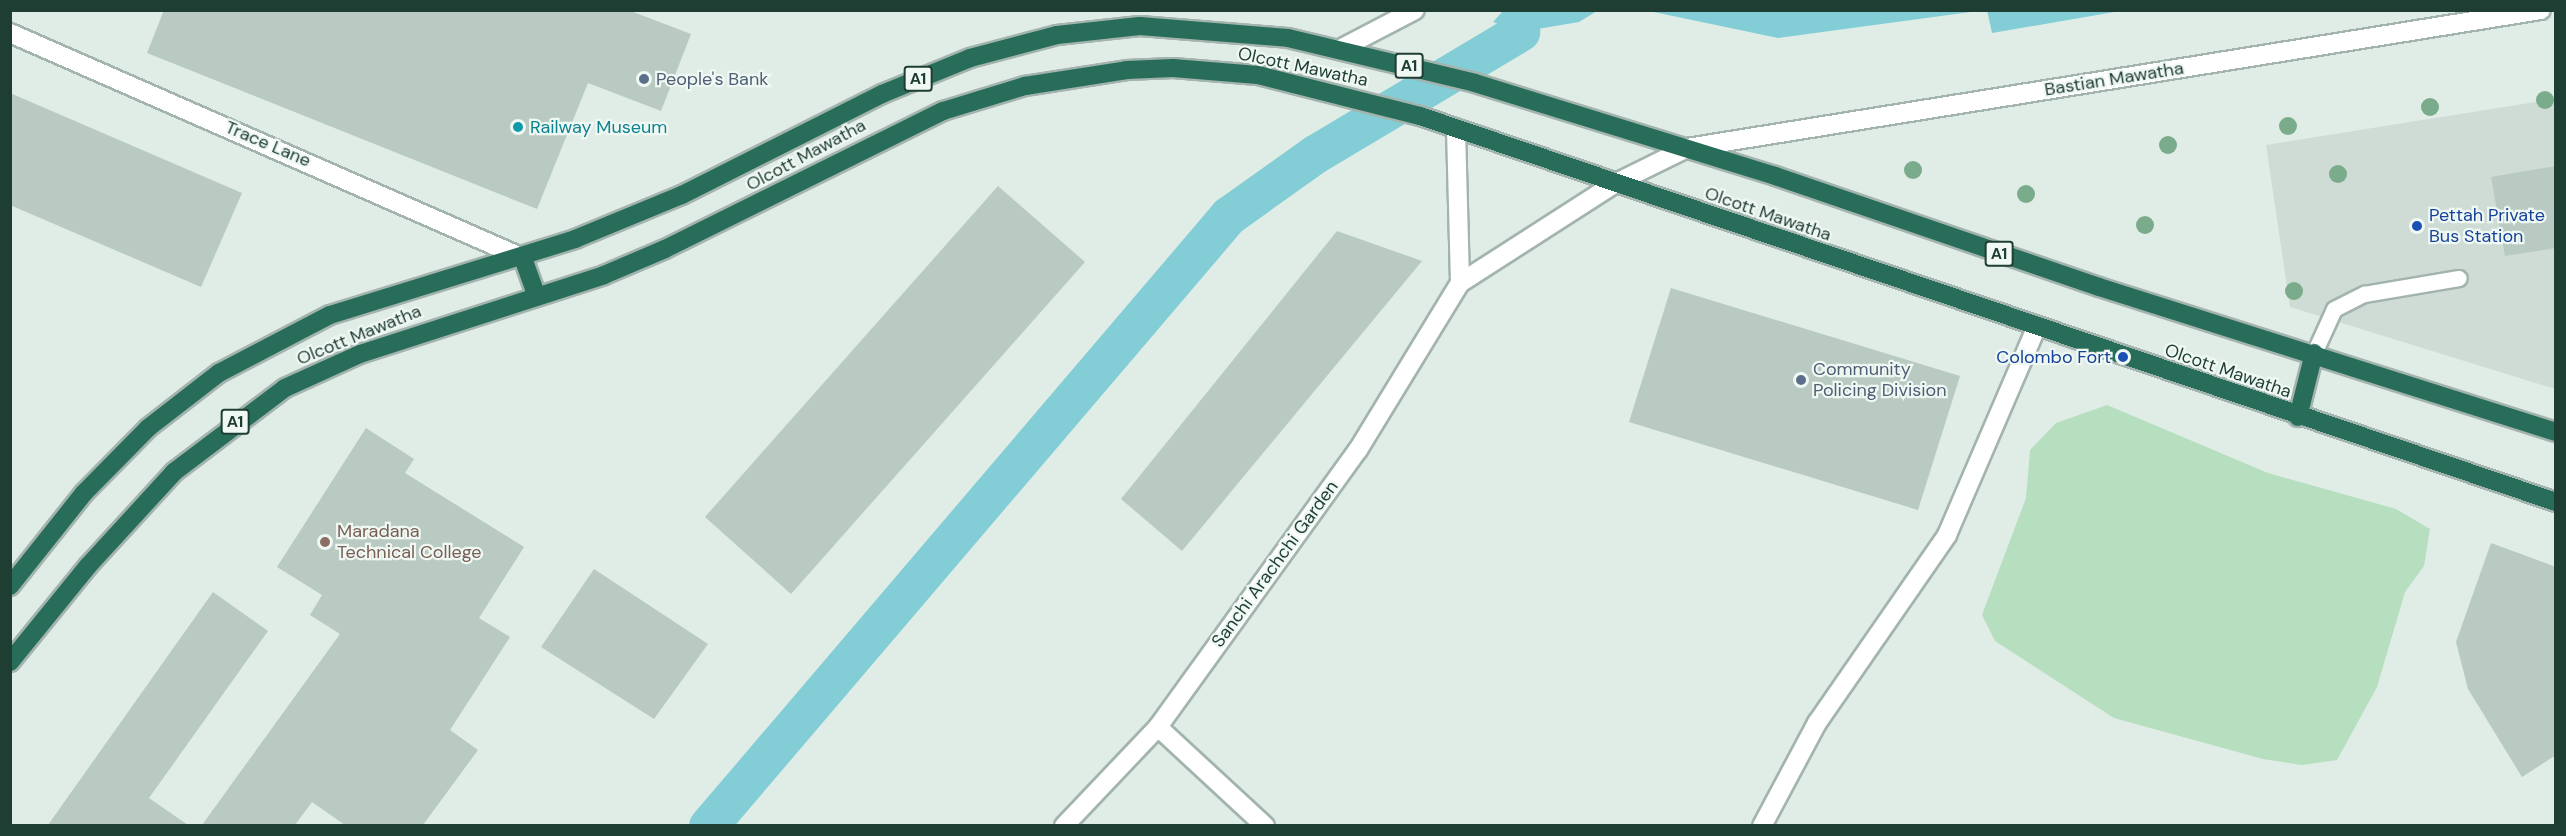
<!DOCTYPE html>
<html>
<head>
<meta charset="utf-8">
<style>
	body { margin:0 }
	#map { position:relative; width:2566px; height:836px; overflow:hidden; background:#e0ece6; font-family:"DM Sans",sans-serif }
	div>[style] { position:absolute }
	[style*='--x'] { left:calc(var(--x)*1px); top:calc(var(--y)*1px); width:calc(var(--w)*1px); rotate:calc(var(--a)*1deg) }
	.built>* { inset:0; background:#cedcd5 }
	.green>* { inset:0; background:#b6dfbf }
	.water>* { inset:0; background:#83ced6 }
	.canal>* { height:39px; margin:-19.5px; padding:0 19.5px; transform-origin:19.5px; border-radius:19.5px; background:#83ced6 }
	.building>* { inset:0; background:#b8cac1 }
	.roads { filter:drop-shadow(2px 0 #a2b4ad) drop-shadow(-2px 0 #a2b4ad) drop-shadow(0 2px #a2b4ad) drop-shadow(0 -2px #a2b4ad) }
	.lane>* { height:15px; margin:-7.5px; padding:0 7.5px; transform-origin:7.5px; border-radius:7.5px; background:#fff }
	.street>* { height:18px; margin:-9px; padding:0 9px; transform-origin:9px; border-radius:9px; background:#fff }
	.secondary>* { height:18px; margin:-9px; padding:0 9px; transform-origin:9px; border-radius:9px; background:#fff }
	.highway>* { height:18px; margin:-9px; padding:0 9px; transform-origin:9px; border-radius:9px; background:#286c5a }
	.trees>* { width:18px; height:18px; margin:-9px; border-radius:50%; background:#7aac8b }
	.dots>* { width:16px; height:16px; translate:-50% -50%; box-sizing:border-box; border:3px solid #f0f8f4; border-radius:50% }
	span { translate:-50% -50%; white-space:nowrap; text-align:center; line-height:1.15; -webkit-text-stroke:4.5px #f0f8f4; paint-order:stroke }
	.shield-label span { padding:2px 4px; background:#f0f8f4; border:2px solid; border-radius:4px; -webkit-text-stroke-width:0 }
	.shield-label { font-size:16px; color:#1f3e33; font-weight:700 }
	.street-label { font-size:18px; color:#1f3e33 }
	.service-label { font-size:18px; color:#4e5e75 }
	.left { translate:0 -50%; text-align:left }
	.culture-label { font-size:18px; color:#0d838f }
	.transit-label { font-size:18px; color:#164399 }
	.right { translate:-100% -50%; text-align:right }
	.education-label { font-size:18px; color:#785e54 }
	.frame { position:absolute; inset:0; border:12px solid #1f3e33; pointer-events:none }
</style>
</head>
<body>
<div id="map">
	<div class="built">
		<div style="clip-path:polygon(2555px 99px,2555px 389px,2290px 307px,2266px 145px)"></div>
	</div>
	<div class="green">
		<div style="clip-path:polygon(2107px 405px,2268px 473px,2396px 509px,2430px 529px,2424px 566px,2405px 592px,2377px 687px,2337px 760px,2302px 765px,2263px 759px,2114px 718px,1995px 641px,1982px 615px,2026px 498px,2030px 450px,2056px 423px)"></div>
	</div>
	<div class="water">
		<div style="clip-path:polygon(1987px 10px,2120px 10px,2120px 11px,1992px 33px)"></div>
		<div style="clip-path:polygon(1503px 11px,1503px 10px,1597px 11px,1579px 22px,1520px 32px,1493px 22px)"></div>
		<div style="clip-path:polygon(1649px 11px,1978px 11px,1778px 38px)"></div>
	</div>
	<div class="canal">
		<div style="--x:708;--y:826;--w:802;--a:-49.55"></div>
		<div style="--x:1228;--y:216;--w:107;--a:-35.5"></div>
		<div style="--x:1315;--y:154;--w:239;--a:-30.8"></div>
	</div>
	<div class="building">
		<div style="clip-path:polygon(164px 10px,628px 10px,691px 34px,661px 111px,588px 83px,537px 209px,147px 53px)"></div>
		<div style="clip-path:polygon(10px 93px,242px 193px,201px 287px,10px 205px)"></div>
		<div style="clip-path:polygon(2556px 166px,2556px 248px,2505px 256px,2491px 177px)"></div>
		<div style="clip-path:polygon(998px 186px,1085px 262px,791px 594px,705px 517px)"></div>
		<div style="clip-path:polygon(1337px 231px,1422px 261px,1182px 551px,1121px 499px)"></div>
		<div style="clip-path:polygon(1671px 288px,1960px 376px,1918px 510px,1629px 422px)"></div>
		<div style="clip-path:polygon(366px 428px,414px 459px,405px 473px,524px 547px,479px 618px,510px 637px,450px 730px,478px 750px,423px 825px,345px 825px,312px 802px,295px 825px,202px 825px,340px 634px,310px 615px,322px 595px,277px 567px)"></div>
		<div style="clip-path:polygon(2491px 543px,2556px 567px,2556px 755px,2522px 777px,2468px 689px,2456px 642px)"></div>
		<div style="clip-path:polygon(594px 569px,708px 644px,654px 719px,541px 647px)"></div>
		<div style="clip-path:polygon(213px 592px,268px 631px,149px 798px,188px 825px,48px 825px)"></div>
	</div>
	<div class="roads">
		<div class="lane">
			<div style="--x:2314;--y:353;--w:48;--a:-65.6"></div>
			<div style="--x:2334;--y:309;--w:34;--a:-27"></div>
			<div style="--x:2364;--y:294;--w:96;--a:-9.6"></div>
		</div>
		<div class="street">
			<div style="--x:10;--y:33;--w:560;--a:23.68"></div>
			<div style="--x:1342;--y:48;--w:82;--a:-27.5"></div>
			<div style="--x:1158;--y:727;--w:146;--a:42.8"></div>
			<div style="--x:1762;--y:826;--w:117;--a:-61.9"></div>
			<div style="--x:1817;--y:723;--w:229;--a:-55.3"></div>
			<div style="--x:1947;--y:535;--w:225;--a:-66.7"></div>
		</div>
		<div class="secondary">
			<div style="--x:1456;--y:129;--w:154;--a:88.5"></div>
			<div style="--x:1064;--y:826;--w:137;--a:-46.5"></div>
			<div style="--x:1158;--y:727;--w:342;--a:-54.2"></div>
			<div style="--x:1358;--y:450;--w:196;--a:-58.6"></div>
			<div style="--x:1460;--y:283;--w:185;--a:-32.7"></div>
			<div style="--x:1616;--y:183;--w:79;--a:-26.2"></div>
			<div style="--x:1687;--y:148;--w:865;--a:-9.18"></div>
		</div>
		<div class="highway">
			<div style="--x:523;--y:258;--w:41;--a:70.3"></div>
			<div style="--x:2298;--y:417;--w:66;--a:-76"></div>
			<div style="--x:10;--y:586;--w:119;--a:-51.5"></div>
			<div style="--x:84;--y:493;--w:91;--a:-45.4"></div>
			<div style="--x:148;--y:428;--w:90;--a:-37.8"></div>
			<div style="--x:219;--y:373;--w:125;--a:-27.6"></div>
			<div style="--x:330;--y:315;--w:257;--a:-17.2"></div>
			<div style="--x:575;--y:239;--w:116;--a:-22.4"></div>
			<div style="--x:682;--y:195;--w:224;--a:-26.8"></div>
			<div style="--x:882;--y:94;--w:95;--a:-22.2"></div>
			<div style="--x:970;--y:58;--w:90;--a:-14.8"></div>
			<div style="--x:1057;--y:35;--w:83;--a:-6.2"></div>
			<div style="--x:1140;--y:26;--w:148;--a:4.6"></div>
			<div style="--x:1288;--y:38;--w:192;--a:13.5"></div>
			<div style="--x:1475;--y:83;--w:314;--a:17.2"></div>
			<div style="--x:1775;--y:176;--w:342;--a:18.9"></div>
			<div style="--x:2099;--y:287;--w:479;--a:17.6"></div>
			<div style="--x:10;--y:662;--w:124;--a:-50.9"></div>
			<div style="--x:88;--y:566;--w:127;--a:-47.5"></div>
			<div style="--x:174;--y:472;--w:139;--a:-37.1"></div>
			<div style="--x:285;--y:388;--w:82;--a:-24.4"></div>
			<div style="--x:360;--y:354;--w:256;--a:-17.9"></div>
			<div style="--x:604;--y:275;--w:66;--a:-23.1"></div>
			<div style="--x:665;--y:249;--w:310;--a:-26.4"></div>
			<div style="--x:943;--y:111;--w:86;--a:-17"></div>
			<div style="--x:1025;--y:86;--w:103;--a:-8.9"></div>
			<div style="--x:1127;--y:70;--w:46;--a:-2.5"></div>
			<div style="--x:1173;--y:68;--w:85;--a:4.7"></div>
			<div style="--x:1258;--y:75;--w:167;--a:14.2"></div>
			<div style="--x:1420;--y:116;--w:1200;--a:18.77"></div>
		</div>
	</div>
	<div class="trees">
		<div style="left:2545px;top:100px"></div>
		<div style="left:2430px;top:107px"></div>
		<div style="left:2288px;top:126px"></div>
		<div style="left:2168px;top:145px"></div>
		<div style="left:1913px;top:170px"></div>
		<div style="left:2338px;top:174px"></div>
		<div style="left:2026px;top:194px"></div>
		<div style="left:2145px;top:225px"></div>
		<div style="left:2294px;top:291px"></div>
	</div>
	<div class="dots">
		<div style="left:644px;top:79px;background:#5c6f8a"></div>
		<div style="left:518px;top:127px;background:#0f9aa8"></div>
		<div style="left:2417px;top:226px;background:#1a4fb4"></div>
		<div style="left:2123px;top:357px;background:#1a4fb4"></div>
		<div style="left:1801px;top:380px;background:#5c6f8a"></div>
		<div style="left:325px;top:542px;background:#8d6e63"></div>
	</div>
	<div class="shield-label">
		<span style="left:1409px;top:66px">A1</span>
		<span style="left:918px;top:79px">A1</span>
		<span style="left:1999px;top:254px">A1</span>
		<span style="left:235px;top:422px">A1</span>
	</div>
	<div class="street-label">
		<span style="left:1303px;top:67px;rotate:12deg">Olcott Mawatha</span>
		<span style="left:2114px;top:79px;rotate:-9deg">Bastian Mawatha</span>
		<span style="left:268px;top:144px;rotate:23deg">Trace Lane</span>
		<span style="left:806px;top:155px;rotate:-28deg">Olcott Mawatha</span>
		<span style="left:1768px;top:214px;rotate:19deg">Olcott Mawatha</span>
		<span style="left:359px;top:335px;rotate:-22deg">Olcott Mawatha</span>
		<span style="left:2228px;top:371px;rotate:19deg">Olcott Mawatha</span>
		<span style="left:1275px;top:564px;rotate:-54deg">Sanchi Arachchi Garden</span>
	</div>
	<div class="service-label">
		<span class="left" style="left:656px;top:79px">People's Bank</span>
		<span class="left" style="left:1813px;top:380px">Community<br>Policing Division</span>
	</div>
	<div class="culture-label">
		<span class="left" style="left:530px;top:127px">Railway Museum</span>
	</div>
	<div class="transit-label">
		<span class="left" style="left:2429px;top:226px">Pettah Private<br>Bus Station</span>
		<span class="right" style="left:2111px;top:357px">Colombo Fort</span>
	</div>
	<div class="education-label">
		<span class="left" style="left:337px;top:542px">Maradana<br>Technical College</span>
	</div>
	<div class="frame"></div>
</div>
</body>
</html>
